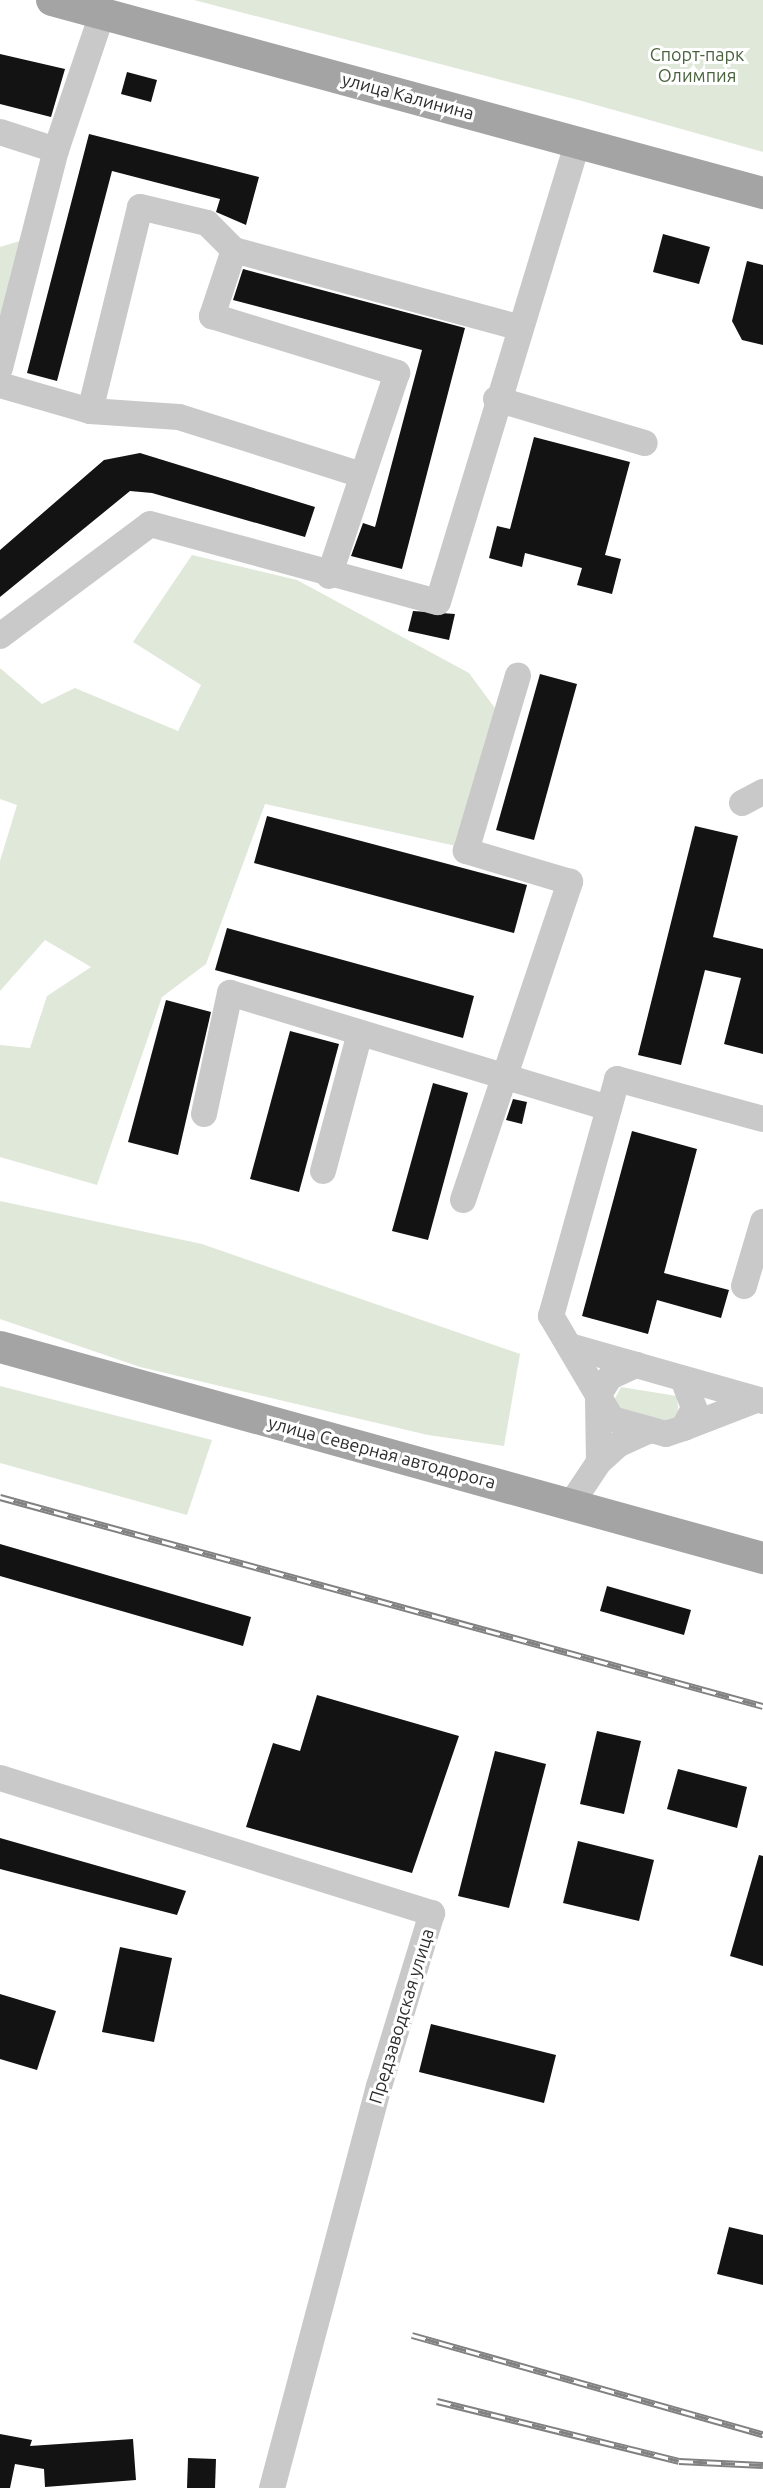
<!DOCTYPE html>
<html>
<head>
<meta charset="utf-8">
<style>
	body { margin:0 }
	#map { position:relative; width:763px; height:2488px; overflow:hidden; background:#fff; font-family:Ubuntu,sans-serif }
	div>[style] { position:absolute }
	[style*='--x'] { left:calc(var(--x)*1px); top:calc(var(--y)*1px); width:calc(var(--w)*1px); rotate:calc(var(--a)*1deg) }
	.green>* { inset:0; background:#e0e8da }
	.building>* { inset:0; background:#131313 }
	.minor>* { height:26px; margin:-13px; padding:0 13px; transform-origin:13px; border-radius:13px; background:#c9c9c9 }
	.major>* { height:32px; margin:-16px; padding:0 16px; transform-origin:16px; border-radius:16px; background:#a4a4a4 }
	.rail>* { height:7px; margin-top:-3.5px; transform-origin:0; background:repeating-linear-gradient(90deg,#fff 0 14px,#818181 0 28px); box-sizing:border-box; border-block:2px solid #818181 }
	span { translate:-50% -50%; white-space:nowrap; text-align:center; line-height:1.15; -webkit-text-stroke:6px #fff; paint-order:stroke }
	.park-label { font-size:18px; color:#4a633d }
	.street-label { font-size:18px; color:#2c2c2c }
</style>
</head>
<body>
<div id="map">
	<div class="green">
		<div style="clip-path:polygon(194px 0,763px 0,763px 152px,582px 101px)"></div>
		<div style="clip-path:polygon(43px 234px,0 392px,0 247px)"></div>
		<div style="clip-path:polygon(192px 555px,297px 580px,469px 673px,497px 711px,456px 846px,265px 804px,206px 964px,162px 997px,97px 1185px,0 1157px,0 1045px,30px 1048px,47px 996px,91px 967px,45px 940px,0 991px,0 861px,17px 805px,0 799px,0 668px,42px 704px,75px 688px,178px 731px,201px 685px,133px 642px)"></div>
		<div style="clip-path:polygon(0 1201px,202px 1244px,520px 1354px,504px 1446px,428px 1435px,140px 1367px,0 1319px)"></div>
		<div style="clip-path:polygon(0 1386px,212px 1440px,187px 1515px,0 1463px)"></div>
		<div style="clip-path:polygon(621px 1387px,677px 1396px,679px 1418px,667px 1426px,619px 1414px,612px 1404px)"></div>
	</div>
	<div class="building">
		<div style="clip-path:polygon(0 54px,65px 69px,51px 117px,0 104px)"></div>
		<div style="clip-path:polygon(127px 72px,157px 80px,151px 102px,121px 94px)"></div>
		<div style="clip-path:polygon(89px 134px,259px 177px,246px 225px,216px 212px,220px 199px,112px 171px,57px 381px,27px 373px)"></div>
		<div style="clip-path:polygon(663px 234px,710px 247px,699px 284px,653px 272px)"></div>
		<div style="clip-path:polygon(747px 261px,763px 265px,763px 345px,742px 340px,732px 321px)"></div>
		<div style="clip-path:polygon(243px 269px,465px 328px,402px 569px,351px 556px,363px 523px,375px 527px,422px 350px,233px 300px)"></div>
		<div style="clip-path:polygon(534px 437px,630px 462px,605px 555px,621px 559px,612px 594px,577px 585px,582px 568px,525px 553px,522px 567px,489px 558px,497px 526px,510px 529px)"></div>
		<div style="clip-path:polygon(140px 453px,315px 507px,305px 537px,152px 493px,130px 491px,0 597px,0 550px,104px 460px)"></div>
		<div style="clip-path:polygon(413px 611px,455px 614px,449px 640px,408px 631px)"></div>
		<div style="clip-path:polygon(540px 674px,577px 684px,534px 840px,496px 830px)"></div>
		<div style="clip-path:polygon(267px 816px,527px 885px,514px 933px,254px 863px)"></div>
		<div style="clip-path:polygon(695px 826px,738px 836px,713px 937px,763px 949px,763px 1054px,724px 1044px,741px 978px,705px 970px,681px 1065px,638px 1055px)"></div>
		<div style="clip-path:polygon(227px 928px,474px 996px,463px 1038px,215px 970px)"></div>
		<div style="clip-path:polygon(166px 1000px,211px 1012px,178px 1155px,128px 1142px)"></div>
		<div style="clip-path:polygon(290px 1031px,339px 1044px,299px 1192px,250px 1179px)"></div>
		<div style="clip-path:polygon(433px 1083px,468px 1093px,428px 1240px,392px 1231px)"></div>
		<div style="clip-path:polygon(513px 1099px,527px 1102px,522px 1124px,506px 1120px)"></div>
		<div style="clip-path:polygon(632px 1131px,697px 1149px,664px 1273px,729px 1290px,721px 1318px,657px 1300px,648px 1334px,582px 1316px)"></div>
		<div style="clip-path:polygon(0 1544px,251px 1617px,243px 1646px,0 1576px)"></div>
		<div style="clip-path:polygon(607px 1586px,691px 1610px,684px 1635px,600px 1611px)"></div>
		<div style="clip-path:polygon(317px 1695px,459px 1736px,412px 1873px,246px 1827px,273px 1743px,300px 1751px)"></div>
		<div style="clip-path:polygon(597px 1731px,641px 1741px,624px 1814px,580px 1804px)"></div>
		<div style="clip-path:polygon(495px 1751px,546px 1764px,509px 1908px,458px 1896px)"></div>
		<div style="clip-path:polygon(678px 1769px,747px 1787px,737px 1828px,667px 1809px)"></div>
		<div style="clip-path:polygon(0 1838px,186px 1891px,177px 1915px,0 1869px)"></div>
		<div style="clip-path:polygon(578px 1841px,654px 1860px,639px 1921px,563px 1903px)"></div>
		<div style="clip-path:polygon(759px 1855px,763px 1856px,763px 1966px,730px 1956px)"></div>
		<div style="clip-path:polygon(120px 1947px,172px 1958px,154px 2042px,102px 2032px)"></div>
		<div style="clip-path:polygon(0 1994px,56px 2011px,37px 2070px,0 2059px)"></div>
		<div style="clip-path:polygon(431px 2024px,556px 2055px,544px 2103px,419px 2072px)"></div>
		<div style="clip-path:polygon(729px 2227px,763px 2235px,763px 2285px,717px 2274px)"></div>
		<div style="clip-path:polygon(0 2434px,32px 2440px,30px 2446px,133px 2439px,136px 2480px,45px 2487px,44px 2469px,15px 2464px,10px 2488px,0 2488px)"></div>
		<div style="clip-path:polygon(188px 2458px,216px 2459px,215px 2488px,187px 2488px)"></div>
	</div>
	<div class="minor">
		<div style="--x:0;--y:132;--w:59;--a:17.8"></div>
		<div style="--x:56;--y:150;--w:144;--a:-71.3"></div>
		<div style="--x:234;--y:250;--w:70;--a:108.4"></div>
		<div style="--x:212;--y:316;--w:194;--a:17.1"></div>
		<div style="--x:397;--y:373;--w:214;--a:108.5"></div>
		<div style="--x:0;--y:368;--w:225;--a:-75.6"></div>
		<div style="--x:0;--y:385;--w:94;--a:16.1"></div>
		<div style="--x:90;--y:411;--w:210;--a:-76.2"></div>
		<div style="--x:140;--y:207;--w:69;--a:13.4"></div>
		<div style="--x:207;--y:223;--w:38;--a:45"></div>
		<div style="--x:234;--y:250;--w:294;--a:15.2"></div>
		<div style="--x:496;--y:399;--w:155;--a:16.5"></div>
		<div style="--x:90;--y:411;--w:89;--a:3.9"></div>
		<div style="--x:179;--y:417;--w:192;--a:17.6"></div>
		<div style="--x:0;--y:636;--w:187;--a:-36.7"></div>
		<div style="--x:150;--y:524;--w:298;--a:15.2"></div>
		<div style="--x:438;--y:602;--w:481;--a:-73.1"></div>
		<div style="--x:742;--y:803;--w:24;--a:-28"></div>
		<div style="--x:204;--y:1114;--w:124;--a:-77.9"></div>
		<div style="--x:230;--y:993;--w:396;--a:16.9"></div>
		<div style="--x:323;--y:1171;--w:143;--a:-75"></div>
		<div style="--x:463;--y:1200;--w:336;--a:-71.4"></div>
		<div style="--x:570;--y:882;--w:109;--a:-163.4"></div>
		<div style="--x:466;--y:851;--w:183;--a:-73.5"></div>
		<div style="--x:744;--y:1286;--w:67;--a:-73.5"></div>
		<div style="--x:573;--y:1347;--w:66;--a:15.9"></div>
		<div style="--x:683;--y:1379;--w:31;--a:69"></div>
		<div style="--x:694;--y:1408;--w:22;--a:117"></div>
		<div style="--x:684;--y:1428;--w:19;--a:162"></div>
		<div style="--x:666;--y:1434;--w:56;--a:-164.5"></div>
		<div style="--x:612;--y:1419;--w:120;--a:-120.6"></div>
		<div style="--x:551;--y:1316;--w:246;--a:-74.4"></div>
		<div style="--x:617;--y:1079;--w:151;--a:15.3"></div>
		<div style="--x:684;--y:1428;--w:77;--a:-21.3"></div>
		<div style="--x:599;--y:1462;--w:66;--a:-90.9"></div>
		<div style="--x:598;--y:1396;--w:22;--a:-58"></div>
		<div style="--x:610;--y:1377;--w:29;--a:-25"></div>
		<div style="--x:636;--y:1365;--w:132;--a:15.8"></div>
		<div style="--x:571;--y:1504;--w:50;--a:-56.3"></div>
		<div style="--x:599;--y:1462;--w:27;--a:-42"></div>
		<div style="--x:619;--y:1444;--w:32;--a:-24"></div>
		<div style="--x:0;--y:1778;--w:453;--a:17.4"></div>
		<div style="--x:432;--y:1913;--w:181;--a:107"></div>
		<div style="--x:379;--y:2086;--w:416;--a:104.9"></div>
	</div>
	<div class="major">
		<div style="--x:52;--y:0;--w:737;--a:15.19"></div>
		<div style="--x:0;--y:1347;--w:792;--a:15.46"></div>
	</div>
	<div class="rail">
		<div style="--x:0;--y:1497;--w:791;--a:15.32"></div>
		<div style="--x:412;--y:2335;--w:365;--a:15.8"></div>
		<div style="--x:437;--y:2401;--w:249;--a:13.9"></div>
		<div style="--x:679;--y:2461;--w:84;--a:2.7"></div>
	</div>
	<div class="park-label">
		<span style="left:697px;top:65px">Спорт-парк<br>Олимпия</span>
	</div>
	<div class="street-label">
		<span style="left:408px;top:96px;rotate:15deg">улица Калинина</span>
		<span style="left:382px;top:1452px;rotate:15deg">улица Северная автодорога</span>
		<span style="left:401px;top:2016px;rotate:-73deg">Предзаводская улица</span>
	</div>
</div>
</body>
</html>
